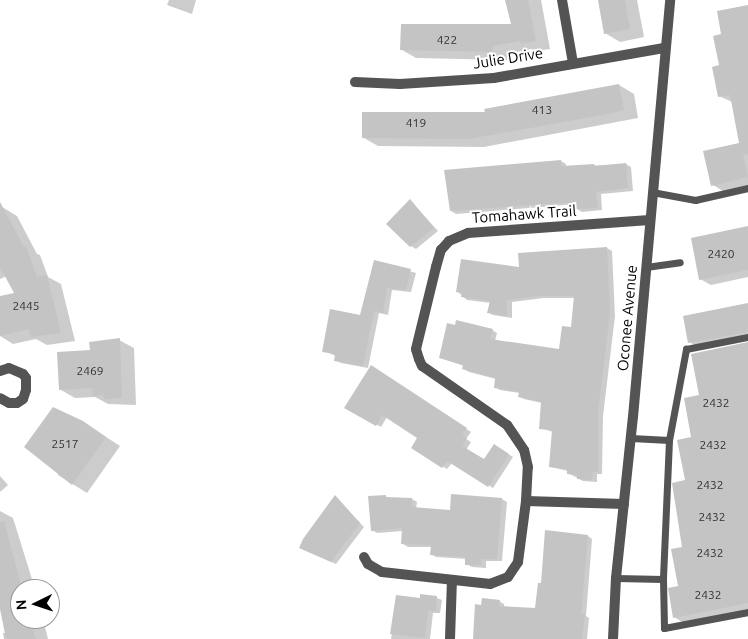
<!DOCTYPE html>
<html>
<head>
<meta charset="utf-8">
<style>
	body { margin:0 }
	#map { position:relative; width:748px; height:639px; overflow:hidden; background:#fff; font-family:Ubuntu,sans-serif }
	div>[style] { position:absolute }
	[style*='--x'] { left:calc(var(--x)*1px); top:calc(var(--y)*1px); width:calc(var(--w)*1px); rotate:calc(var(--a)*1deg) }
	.shadow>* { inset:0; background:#0003 }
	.building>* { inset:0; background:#c4c4c4 }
	.lane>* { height:7px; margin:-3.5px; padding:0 3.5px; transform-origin:3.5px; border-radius:3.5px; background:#545454 }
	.street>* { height:10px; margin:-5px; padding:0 5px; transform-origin:5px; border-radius:5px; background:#545454 }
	span { translate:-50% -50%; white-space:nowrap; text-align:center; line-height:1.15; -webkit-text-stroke:4px #fff; paint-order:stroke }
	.number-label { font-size:12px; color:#313131 }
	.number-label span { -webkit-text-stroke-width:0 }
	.street-label { font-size:15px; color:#000 }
	.north { position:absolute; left:10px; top:579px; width:50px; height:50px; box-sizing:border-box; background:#fff; border:1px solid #999; border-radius:50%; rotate:266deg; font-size:14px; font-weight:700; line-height:20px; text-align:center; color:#000 }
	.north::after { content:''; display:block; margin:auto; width:18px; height:22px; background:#000; clip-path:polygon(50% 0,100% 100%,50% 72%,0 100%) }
</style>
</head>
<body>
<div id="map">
	<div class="shadow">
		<div style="clip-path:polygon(169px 0,196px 0,192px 14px,167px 5px)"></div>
		<div style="clip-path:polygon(507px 0,541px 0,550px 49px,536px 51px,531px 49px,507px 54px,507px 60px,416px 58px,402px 50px,512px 25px)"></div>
		<div style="clip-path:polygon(599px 0,637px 0,644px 37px,620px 42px,605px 33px)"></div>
		<div style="clip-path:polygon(748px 6px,748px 185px,723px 191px,713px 185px,741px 144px,732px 102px,719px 96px,723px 35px)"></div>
		<div style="clip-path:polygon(619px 85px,634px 94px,638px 118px,484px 147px,378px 146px,364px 138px)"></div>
		<div style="clip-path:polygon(561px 161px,566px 164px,566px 167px,626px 164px,631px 167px,633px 191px,601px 194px,602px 210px,582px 212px,577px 209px,577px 204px,456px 214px,451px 211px)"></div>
		<div style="clip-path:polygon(410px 200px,438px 231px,416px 249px,411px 246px)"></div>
		<div style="clip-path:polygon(2px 207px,17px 216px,37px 254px,40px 255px,48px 277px,61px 284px,75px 341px,47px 345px,36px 339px,13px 344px,0 336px,0 298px,16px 294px,7px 276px,0 279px,0 209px)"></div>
		<div style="clip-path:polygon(748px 228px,748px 277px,711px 285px,700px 279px)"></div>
		<div style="clip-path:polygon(607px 248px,612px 251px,615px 316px,603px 416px,602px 474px,597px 474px,597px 482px,583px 481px,568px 473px,568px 471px,551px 467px,553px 432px,540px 428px,542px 403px,524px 399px,519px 396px,520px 393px,500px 390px,495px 387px,496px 379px,469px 372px,464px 369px,464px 366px,441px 358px,492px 330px,497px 333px,495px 341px,560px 350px,572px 329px,575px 298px,544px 298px,512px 302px,512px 318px,493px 315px,488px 312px,491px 303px,467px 300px,457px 291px,520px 268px)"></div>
		<div style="clip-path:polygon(375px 261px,416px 273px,411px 292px,392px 290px,388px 315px,379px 313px,368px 368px,341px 363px,336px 360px,336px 356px,324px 351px,361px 316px)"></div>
		<div style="clip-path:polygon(748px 304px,748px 339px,700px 348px,689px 342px)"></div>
		<div style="clip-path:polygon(119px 340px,134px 348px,136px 405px,108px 404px,95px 397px,75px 398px,61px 390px,91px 351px)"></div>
		<div style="clip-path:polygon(748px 344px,748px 610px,684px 623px,674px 617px,684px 548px,686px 481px,700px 396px)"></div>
		<div style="clip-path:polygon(376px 369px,471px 432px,466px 439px,471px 442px,466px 450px,484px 461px,494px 445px,513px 457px,493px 488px,452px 463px,447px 469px,412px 447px,419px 437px,387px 417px,381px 427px,346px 407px)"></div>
		<div style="clip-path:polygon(83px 422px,120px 446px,87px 493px,58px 475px)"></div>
		<div style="clip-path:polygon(0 476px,8px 485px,0 492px)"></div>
		<div style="clip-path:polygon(385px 496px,389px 498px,412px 499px,417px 502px,416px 509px,451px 511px,502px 499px,507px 502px,502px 561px,486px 561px,486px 568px,472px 567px,466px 564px,467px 559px,436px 557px,431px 554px,432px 547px,408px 547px,403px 544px,403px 531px,377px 533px,372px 530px)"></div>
		<div style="clip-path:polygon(335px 497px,364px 527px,336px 564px,305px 550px)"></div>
		<div style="clip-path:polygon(0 511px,13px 518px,35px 589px,20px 589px,20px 619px,43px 619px,48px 639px,4px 639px,3px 633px,6px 633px,0 605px)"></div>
		<div style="clip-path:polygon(588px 536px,592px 539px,586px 616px,589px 618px,587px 639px,475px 639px,483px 606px,499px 601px,504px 604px,504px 608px,535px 611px,542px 585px)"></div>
		<div style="clip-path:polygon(397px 596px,421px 599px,437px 598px,442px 600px,440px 613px,433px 613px,430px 639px,391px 639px)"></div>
	</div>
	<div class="building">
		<div style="clip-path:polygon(505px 0,528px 0,536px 41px,521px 44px,520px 41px,493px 46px,492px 52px,400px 50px,401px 24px,511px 24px)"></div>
		<div style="clip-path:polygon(598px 0,625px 0,630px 29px,604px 34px)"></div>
		<div style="clip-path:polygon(748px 5px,748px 154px,743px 155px,748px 177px,711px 186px,703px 151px,739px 143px,730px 95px,718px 97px,712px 67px,719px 65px,713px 36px,721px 34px,717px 11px)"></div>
		<div style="clip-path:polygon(619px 84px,624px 110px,613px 113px,469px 139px,362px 138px,362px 112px,485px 112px,484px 109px)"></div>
		<div style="clip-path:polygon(561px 160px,562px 166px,594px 164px,595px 166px,626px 163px,628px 188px,596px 192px,598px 208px,576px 209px,575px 202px,450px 211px,444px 170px)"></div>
		<div style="clip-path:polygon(410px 199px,434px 228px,410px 247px,386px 224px)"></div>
		<div style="clip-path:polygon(0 202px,24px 247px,26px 246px,37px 277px,47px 275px,61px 333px,31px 337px,29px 329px,0 336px,0 296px,14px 293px,0 267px)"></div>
		<div style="clip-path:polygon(748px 226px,748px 270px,699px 280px,691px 238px)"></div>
		<div style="clip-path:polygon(607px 247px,610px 313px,598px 413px,598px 472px,593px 472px,592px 480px,577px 479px,577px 475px,567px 474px,567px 469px,549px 467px,552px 430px,539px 429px,541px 402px,518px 397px,519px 392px,494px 388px,495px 378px,462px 369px,463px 365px,439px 358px,447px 323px,455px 325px,456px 320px,493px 329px,490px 339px,559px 349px,562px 326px,571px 327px,574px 296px,539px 296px,507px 300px,507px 316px,487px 313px,490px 301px,461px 297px,462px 293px,456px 292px,461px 259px,519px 267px,518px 253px)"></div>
		<div style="clip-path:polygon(374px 260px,411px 269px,406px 290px,387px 288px,383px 313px,374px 311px,363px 366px,334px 361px,335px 354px,322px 352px,330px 309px,360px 315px)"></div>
		<div style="clip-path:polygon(748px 303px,748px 332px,688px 343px,683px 316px)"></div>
		<div style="clip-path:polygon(120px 338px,122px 398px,104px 399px,103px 394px,93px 397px,92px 388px,59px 390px,57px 352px,90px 350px,89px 342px)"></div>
		<div style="clip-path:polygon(748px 342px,748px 603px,673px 618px,668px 588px,678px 586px,671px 549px,682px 547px,672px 483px,685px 480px,677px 440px,691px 437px,684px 398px,699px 395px,691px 354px)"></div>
		<div style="clip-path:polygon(371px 365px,467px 428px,462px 435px,467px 438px,462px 446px,484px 459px,494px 444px,509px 454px,488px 487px,447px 461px,442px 468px,411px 448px,417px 438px,382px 415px,376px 426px,344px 408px)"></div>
		<div style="clip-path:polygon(53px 407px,83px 421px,106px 437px,72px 485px,24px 447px)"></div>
		<div style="clip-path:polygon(451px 494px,502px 498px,497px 559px,481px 559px,481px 565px,465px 565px,465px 557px,430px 555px,431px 545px,401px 544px,402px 528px,371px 531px,368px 496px,386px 495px,386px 497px,412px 498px,412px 507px,450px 510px)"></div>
		<div style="clip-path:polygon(335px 495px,360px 523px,331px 562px,299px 548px,303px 539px)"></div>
		<div style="clip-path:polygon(4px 521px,22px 589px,20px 589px,20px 619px,30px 619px,36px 639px,6px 639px,0 609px,0 522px)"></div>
		<div style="clip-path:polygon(545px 530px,588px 535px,581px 614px,585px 614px,582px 639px,473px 639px,475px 604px,481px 605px,482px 598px,500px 600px,499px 606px,535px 608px,538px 583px,541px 583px)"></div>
		<div style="clip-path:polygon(420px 594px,437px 596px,436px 611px,428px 611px,425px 638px,390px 634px,396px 595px,420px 598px)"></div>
	</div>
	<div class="lane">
		<div style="--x:652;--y:192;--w:44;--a:10.5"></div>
		<div style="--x:695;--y:200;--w:54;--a:-12.8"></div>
		<div style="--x:646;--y:267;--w:34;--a:-8"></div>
		<div style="--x:631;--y:438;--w:38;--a:3"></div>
		<div style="--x:669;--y:440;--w:139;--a:92.5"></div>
		<div style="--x:669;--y:440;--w:93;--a:-79.4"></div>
		<div style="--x:686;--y:349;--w:63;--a:-11"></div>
		<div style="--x:616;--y:578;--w:47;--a:1.2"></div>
		<div style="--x:663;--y:579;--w:49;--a:88.8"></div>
		<div style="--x:664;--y:628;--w:86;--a:-10.8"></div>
	</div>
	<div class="street">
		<div style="--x:562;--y:0;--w:64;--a:80.1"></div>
		<div style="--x:355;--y:82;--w:45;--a:2.5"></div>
		<div style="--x:400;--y:84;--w:94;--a:-3.7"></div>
		<div style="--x:494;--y:78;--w:174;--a:-10"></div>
		<div style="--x:0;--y:371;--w:9;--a:-18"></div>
		<div style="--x:9;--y:368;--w:15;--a:23"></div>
		<div style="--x:23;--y:374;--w:5;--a:53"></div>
		<div style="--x:26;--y:378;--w:12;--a:90"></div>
		<div style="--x:26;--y:390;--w:9;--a:108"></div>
		<div style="--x:23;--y:399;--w:7;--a:146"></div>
		<div style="--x:17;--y:403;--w:8;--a:180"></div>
		<div style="--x:9;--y:403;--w:10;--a:-151"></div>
		<div style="--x:526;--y:501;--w:98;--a:1.8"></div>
		<div style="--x:364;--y:557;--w:8;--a:60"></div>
		<div style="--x:368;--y:564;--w:16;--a:30"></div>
		<div style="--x:382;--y:572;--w:109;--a:6.3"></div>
		<div style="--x:490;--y:584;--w:19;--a:-21"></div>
		<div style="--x:508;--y:577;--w:18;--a:-56"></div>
		<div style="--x:518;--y:562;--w:62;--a:-82.5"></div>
		<div style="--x:526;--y:501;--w:34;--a:-87"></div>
		<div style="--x:528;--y:467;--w:17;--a:-103"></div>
		<div style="--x:524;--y:450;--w:30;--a:-124"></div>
		<div style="--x:507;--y:425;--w:103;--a:-145.2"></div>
		<div style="--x:422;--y:366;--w:8;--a:-113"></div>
		<div style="--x:419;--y:359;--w:10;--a:-107"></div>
		<div style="--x:416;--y:349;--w:84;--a:-76.3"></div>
		<div style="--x:436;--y:267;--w:18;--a:-74"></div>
		<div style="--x:441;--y:250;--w:12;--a:-48"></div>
		<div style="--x:449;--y:241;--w:21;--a:-23"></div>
		<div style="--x:468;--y:233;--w:182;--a:-4.1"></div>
		<div style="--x:450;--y:639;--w:59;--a:-88.1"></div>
		<div style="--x:613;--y:639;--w:61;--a:-87.2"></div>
		<div style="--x:616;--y:578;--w:162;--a:-84"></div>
		<div style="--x:633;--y:417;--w:419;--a:-84.9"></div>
	</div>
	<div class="number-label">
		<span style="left:447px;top:40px">422</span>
		<span style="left:542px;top:110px">413</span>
		<span style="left:416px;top:123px">419</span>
		<span style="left:721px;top:254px">2420</span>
		<span style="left:26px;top:306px">2445</span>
		<span style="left:90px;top:371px">2469</span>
		<span style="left:716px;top:403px">2432</span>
		<span style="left:65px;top:444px">2517</span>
		<span style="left:713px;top:445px">2432</span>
		<span style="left:710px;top:485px">2432</span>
		<span style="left:712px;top:517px">2432</span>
		<span style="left:710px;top:553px">2432</span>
		<span style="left:708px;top:595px">2432</span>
	</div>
	<div class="street-label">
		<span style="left:508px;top:58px;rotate:-9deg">Julie Drive</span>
		<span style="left:524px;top:214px;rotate:-4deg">Tomahawk Trail</span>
		<span style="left:627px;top:318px;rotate:-85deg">Oconee Avenue</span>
	</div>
	<div class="north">N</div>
</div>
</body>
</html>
